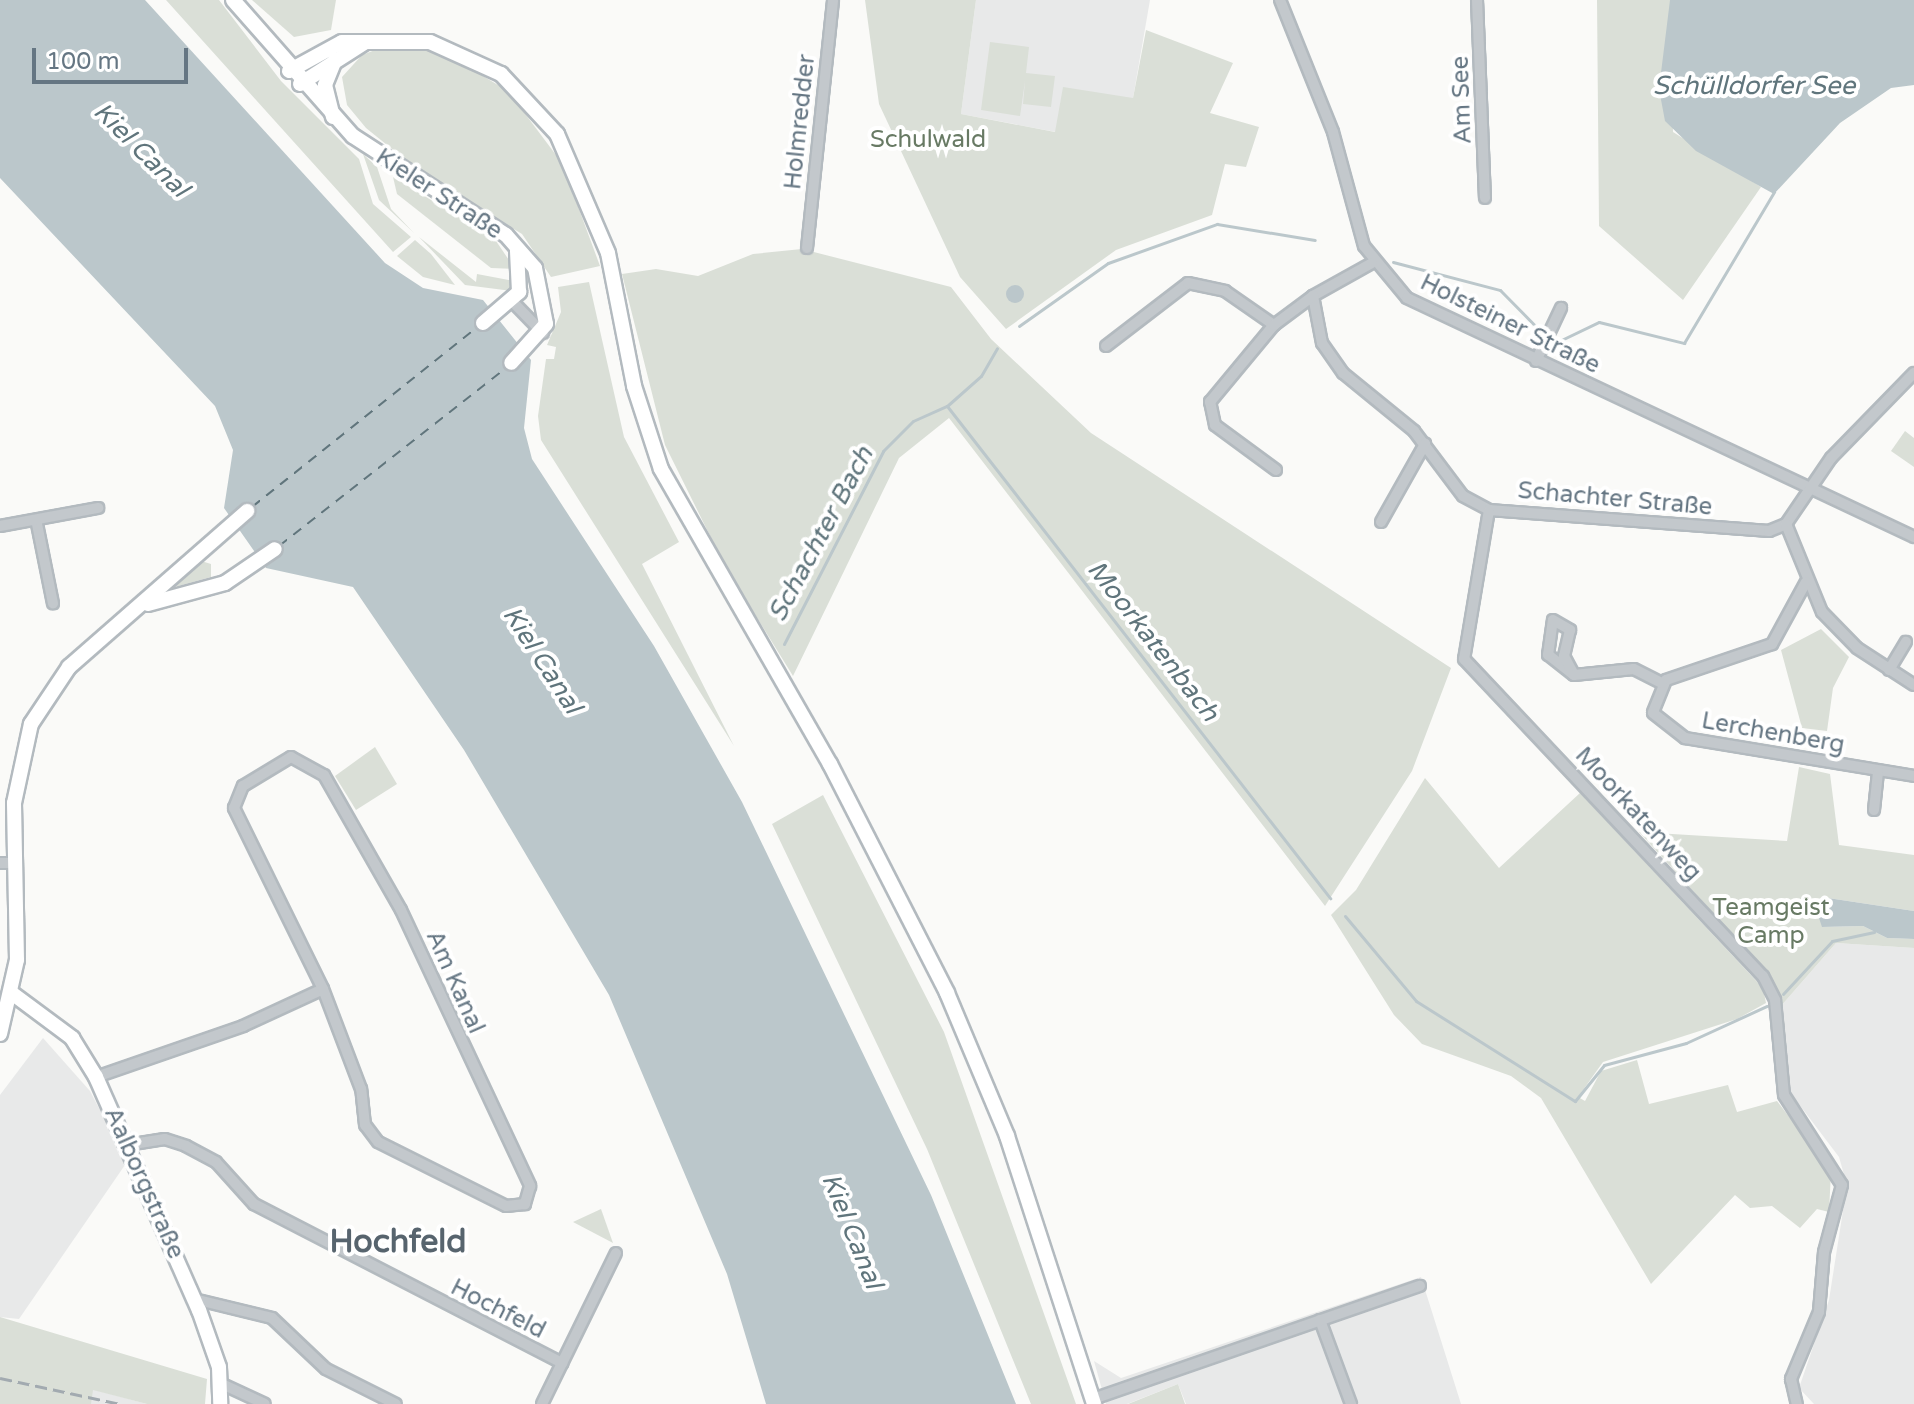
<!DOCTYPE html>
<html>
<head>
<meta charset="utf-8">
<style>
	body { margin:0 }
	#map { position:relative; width:1914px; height:1404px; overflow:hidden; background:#fafaf8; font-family:"Varela Round",sans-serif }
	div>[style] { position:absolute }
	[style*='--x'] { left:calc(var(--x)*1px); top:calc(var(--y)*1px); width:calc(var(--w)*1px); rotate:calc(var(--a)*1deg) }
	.built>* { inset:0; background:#e8e9e9 }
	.green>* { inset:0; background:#dadfd7 }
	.water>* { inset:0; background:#bbc7cb }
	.round { border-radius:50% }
	.stream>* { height:3px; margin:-1.5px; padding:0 1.5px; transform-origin:1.5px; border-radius:1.5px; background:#bbc7cb }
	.ferry>* { height:2px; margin-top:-1px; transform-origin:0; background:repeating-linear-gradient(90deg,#60757c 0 10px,transparent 0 18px) }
	.roads { filter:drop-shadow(2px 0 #b3babf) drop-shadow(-2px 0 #b3babf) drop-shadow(0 2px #b3babf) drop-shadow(0 -2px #b3babf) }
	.street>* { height:10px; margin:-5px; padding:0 5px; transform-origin:5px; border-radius:5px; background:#c3c8cc }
	.secondary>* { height:14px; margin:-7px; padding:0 7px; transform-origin:7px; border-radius:7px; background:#fff }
	.rail>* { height:3px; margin-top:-1.5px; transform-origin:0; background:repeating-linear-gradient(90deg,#a2aab0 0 12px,transparent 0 18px) }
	span { translate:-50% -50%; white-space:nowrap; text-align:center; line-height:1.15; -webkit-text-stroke:8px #fff; paint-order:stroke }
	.street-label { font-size:24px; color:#657683 }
	.park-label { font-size:24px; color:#687a64 }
	.water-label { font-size:26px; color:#60757c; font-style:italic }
	.district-label { font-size:32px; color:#57646e; font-weight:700 }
	.scale { position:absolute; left:32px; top:48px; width:156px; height:36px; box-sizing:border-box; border:4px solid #657683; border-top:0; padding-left:10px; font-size:24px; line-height:28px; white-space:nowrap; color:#657683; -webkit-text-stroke:6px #fff; paint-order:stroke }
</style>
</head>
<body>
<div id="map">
	<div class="built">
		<div style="clip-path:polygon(976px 0,1150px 0,1133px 98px,1056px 132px,961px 114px)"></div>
		<div style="clip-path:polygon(1836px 943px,1914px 948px,1914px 1404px,1814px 1404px,1799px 1388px,1829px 1300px,1847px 1185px,1839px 1157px,1789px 1091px,1781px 1006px)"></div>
		<div style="clip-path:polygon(43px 1038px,90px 1091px,127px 1162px,19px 1319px,0 1317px,0 1095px)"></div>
		<div style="clip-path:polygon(1421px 1277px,1461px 1404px,1186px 1404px,1178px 1384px,1127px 1404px,1106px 1404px,1094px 1361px,1121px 1378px)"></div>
		<div style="clip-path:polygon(0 1371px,66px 1382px,147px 1404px,67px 1404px)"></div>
	</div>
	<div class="green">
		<div style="clip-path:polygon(166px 0,219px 0,281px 81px,359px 159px,373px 204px,411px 237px,393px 252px)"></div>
		<div style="clip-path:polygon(252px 0,336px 0,331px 30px,294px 37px)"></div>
		<div style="clip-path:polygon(865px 0,976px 0,961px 114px,1055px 132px,1063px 87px,1133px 98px,1146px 30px,1233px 63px,1210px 113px,1259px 127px,1246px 167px,1225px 164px,1212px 215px,1116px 250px,1006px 329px,960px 277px,879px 104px)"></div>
		<div style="clip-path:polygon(1597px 0,1670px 0,1673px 132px,1761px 187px,1683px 300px,1599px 226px)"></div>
		<div style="clip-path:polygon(990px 42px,1029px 47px,1026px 73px,1055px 76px,1051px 107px,1023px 104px,1025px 81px,1020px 116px,981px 110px)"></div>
		<div style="clip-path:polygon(383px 47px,441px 51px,508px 91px,562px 163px,600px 266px,551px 277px,522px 234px,423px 174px,366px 128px,347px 105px,342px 77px,362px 55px)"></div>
		<div style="clip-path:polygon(363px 154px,377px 167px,391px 209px,414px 233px,379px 200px)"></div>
		<div style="clip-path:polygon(393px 177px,494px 238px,515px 269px,491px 268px,397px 194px)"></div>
		<div style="clip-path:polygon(419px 237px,476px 282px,477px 274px,514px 281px,511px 291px,465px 285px)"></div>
		<div style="clip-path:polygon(415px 240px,431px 254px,455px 285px,423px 277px,397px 256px)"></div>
		<div style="clip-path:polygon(802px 249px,951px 287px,991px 339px,1091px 433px,1451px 668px,1412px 771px,1325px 906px,949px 418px,899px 458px,793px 676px,725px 566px,665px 445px,622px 274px,656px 269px,698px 276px,753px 254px)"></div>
		<div style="clip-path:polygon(589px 282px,624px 437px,679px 542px,642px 564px,734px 746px,541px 440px,538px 416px,546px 359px,554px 359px,556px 347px,547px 345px,561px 312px,558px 287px)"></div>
		<div style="clip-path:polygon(1905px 431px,1914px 438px,1914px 467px,1891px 451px)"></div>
		<div style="clip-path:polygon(198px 560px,211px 564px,211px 577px,168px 589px)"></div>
		<div style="clip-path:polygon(1821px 629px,1849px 657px,1833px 688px,1827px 731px,1802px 728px,1781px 650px)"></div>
		<div style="clip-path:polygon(375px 747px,397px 784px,356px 810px,335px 776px)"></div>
		<div style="clip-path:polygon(1799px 767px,1830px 774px,1839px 845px,1914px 855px,1914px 911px,1828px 898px,1822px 927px,1863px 926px,1887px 938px,1914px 939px,1914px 948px,1836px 943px,1781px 1006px,1771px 976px,1639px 832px,1787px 841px)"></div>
		<div style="clip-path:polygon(1425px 778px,1499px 868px,1580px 793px,1763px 988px,1766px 1003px,1737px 1019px,1603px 1062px,1578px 1097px,1585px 1101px,1601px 1071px,1637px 1060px,1649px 1104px,1728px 1085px,1737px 1112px,1777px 1101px,1831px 1172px,1829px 1212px,1817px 1209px,1800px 1228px,1772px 1206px,1750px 1208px,1735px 1195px,1651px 1284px,1541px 1098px,1511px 1076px,1422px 1044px,1394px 1015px,1331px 915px,1356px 890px)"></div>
		<div style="clip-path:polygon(823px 795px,944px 1032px,1076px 1404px,1031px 1404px,927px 1149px,772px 824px)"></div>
		<div style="clip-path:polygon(601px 1209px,613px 1243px,573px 1222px)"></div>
		<div style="clip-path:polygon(0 1317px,207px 1379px,205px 1404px,147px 1404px,93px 1390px,91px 1404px,0 1404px)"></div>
		<div style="clip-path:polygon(1178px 1384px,1185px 1404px,1127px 1404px,1128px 1404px)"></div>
	</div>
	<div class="water">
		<div style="clip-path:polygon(0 0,145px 0,385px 263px,423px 288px,483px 300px,531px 360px,524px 428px,532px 459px,654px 646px,742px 802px,931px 1195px,1016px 1404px,766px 1404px,727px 1274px,609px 995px,464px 750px,353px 587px,266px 568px,224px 508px,233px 450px,215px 406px,0 178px)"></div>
		<div style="clip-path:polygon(1670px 0,1914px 0,1914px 85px,1891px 88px,1840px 123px,1774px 194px,1696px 151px,1665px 121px,1659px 89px)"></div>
		<div class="round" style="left:1006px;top:285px;width:18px;height:18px"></div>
		<div style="clip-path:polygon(1828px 898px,1914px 911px,1914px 939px,1887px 938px,1863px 926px,1822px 927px,1817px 912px)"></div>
	</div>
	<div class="stream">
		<div style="--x:1393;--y:262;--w:111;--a:14.7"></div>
		<div style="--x:1500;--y:290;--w:76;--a:45.5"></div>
		<div style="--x:1553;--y:344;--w:51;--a:-25.6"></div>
		<div style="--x:1599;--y:322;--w:88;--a:13.9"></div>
		<div style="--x:1684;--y:343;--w:176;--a:-59.2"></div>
		<div style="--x:1019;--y:326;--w:109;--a:-35.3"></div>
		<div style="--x:1108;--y:263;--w:116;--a:-19.7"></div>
		<div style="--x:1217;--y:224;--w:99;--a:9.3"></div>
		<div style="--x:947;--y:406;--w:624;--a:52.1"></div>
		<div style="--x:784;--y:644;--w:217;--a:-62.8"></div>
		<div style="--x:883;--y:451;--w:42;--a:-45"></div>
		<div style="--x:913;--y:421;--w:37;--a:-24"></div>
		<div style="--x:947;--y:406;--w:45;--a:-41.4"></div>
		<div style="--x:981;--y:376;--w:32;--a:-60"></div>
		<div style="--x:1345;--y:916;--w:111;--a:50.1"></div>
		<div style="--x:1416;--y:1001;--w:188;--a:32.2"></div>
		<div style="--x:1575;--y:1101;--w:46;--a:-51.1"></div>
		<div style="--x:1604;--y:1065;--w:85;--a:-15"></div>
		<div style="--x:1686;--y:1043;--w:89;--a:-24.6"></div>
		<div style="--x:1783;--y:994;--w:72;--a:-47.2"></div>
		<div style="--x:1832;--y:941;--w:43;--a:-12.1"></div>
	</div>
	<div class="ferry">
		<div style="--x:252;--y:507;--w:290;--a:-38.6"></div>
		<div style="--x:279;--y:546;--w:290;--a:-38.1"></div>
	</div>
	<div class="roads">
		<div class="street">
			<div style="--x:1280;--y:0;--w:142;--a:68.1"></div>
			<div style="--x:1333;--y:132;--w:118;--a:74.8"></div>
			<div style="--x:1364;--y:246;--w:67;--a:50.4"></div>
			<div style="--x:1407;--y:298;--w:561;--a:25.24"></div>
			<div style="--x:1477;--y:0;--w:198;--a:87.7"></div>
			<div style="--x:807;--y:248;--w:249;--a:-84"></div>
			<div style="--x:1372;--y:263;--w:68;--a:150.8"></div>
			<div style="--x:1313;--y:296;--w:48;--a:79.2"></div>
			<div style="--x:1322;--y:343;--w:37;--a:55"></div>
			<div style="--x:1343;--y:373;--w:92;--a:39.2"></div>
			<div style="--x:1414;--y:431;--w:81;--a:53"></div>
			<div style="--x:1463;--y:496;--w:30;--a:28"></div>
			<div style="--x:1489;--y:510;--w:281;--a:4.3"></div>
			<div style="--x:1769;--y:531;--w:18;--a:-22"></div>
			<div style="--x:1786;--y:524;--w:80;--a:-55.7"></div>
			<div style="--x:1831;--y:458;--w:119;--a:-45.7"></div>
			<div style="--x:511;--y:300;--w:46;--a:45.9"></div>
			<div style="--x:1106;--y:346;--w:103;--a:-37.5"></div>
			<div style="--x:1188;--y:283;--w:38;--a:12"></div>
			<div style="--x:1225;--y:291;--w:60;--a:34.8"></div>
			<div style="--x:1536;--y:361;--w:59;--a:-64.7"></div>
			<div style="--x:1276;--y:470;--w:76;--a:-143.6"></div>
			<div style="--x:1215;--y:425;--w:24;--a:-102"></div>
			<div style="--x:1210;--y:402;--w:100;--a:-50.3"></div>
			<div style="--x:1274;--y:325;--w:49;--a:-36.6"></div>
			<div style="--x:1489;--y:510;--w:151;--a:99.5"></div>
			<div style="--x:1464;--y:659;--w:436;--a:46.7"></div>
			<div style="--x:1763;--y:976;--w:27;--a:63"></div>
			<div style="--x:1775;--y:1000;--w:95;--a:84.6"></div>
			<div style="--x:1784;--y:1095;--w:107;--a:57.2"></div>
			<div style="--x:1842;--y:1185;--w:69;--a:105"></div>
			<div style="--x:1824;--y:1252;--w:60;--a:94.8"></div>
			<div style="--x:1819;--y:1312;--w:73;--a:112.7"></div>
			<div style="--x:1791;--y:1379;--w:26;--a:77"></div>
			<div style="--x:1381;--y:522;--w:90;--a:-60.6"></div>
			<div style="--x:37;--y:524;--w:81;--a:78.6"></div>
			<div style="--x:1786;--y:524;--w:95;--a:67.8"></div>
			<div style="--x:1822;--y:612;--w:50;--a:45.8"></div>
			<div style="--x:1857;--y:648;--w:68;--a:33"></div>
			<div style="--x:0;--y:526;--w:100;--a:-10.4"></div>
			<div style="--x:1806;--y:582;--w:71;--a:118.7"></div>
			<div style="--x:1772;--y:644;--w:112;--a:161.2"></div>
			<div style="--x:1666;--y:680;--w:35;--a:112"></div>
			<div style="--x:1653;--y:713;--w:41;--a:38"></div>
			<div style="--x:1685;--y:738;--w:232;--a:9.4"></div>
			<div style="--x:1889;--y:670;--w:33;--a:-59"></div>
			<div style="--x:1574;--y:675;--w:33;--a:-142"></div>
			<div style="--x:1548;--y:655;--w:35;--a:-82"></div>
			<div style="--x:1553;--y:620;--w:20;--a:30"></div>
			<div style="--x:1570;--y:630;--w:27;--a:103"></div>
			<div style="--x:1564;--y:656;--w:21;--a:62"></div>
			<div style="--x:1574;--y:675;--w:60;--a:-5.7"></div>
			<div style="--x:1634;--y:669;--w:31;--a:27"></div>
			<div style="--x:1874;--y:810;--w:39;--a:-84"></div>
			<div style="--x:0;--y:863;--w:15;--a:0"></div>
			<div style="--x:96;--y:1077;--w:156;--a:-19.1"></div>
			<div style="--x:243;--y:1026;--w:88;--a:-24.8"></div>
			<div style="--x:323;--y:989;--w:202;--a:-116.2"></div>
			<div style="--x:234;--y:808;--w:24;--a:-68"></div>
			<div style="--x:243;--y:786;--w:56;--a:-31.1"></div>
			<div style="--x:291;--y:757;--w:38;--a:29"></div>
			<div style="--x:324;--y:775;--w:155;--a:60.3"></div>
			<div style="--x:401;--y:910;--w:305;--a:64.9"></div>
			<div style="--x:530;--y:1186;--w:19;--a:106"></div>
			<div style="--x:525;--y:1204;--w:19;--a:174"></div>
			<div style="--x:506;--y:1206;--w:143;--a:-153.4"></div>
			<div style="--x:378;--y:1142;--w:21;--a:-127"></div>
			<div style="--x:365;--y:1125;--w:36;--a:-96"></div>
			<div style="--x:361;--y:1089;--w:107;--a:-110.8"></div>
			<div style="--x:127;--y:1145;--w:38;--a:-9"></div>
			<div style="--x:165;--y:1139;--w:22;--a:18"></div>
			<div style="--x:186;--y:1146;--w:34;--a:28"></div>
			<div style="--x:216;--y:1162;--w:57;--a:47.9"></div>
			<div style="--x:254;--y:1204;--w:347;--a:27.3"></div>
			<div style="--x:194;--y:1299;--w:80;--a:13.7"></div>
			<div style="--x:272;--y:1318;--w:74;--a:43.4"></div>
			<div style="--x:326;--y:1369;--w:78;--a:26.6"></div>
			<div style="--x:1320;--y:1320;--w:90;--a:69.7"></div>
			<div style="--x:222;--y:1384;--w:47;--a:24.9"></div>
			<div style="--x:1093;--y:1399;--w:346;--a:-19.1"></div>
			<div style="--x:542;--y:1404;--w:168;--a:-63.9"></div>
		</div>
		<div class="secondary">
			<div style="--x:233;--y:0;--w:181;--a:48.6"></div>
			<div style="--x:353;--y:136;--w:182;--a:32.9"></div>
			<div style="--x:506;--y:235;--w:44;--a:48.7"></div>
			<div style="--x:535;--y:268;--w:57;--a:78.9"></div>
			<div style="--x:546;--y:324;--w:52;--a:131.9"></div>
			<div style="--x:289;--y:71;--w:60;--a:-28.7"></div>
			<div style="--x:342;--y:42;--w:88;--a:0"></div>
			<div style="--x:430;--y:42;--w:78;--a:24.3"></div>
			<div style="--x:501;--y:74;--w:82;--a:47"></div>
			<div style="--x:557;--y:134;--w:129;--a:66.8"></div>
			<div style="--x:608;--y:253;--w:136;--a:78.9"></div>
			<div style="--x:634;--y:386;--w:87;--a:72"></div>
			<div style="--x:661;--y:469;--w:340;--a:60.2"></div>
			<div style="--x:830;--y:764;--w:257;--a:62.9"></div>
			<div style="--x:947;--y:993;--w:155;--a:67.2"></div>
			<div style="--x:1007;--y:1136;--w:282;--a:72"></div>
			<div style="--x:300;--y:84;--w:76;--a:-32.6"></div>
			<div style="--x:333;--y:117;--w:33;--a:-104"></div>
			<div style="--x:325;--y:85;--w:27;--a:-68"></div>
			<div style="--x:483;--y:323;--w:48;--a:-40.7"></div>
			<div style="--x:519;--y:292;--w:41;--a:-92.8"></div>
			<div style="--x:148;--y:604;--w:80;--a:-15.3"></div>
			<div style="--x:225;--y:583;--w:60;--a:-34.2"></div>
			<div style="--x:13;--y:994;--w:74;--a:36.7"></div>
			<div style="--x:72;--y:1038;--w:46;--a:58.4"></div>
			<div style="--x:96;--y:1077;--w:255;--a:66.2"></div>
			<div style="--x:199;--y:1310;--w:60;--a:70.7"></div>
			<div style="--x:219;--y:1367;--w:37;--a:88"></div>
			<div style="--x:0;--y:1034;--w:76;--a:-77.1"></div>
			<div style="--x:17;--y:960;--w:157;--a:-91.1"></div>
			<div style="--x:14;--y:803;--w:81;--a:-77.9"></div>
			<div style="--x:31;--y:724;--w:69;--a:-56.3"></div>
			<div style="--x:69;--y:667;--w:237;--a:-41.2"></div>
		</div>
	</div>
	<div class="rail">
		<div style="--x:0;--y:1378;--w:123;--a:12.2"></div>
	</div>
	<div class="street-label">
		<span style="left:1462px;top:100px;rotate:-92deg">Am See</span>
		<span style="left:800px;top:122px;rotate:-84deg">Holmredder</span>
		<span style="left:439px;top:194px;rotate:33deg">Kieler Straße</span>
		<span style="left:1510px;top:324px;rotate:26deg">Holsteiner Straße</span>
		<span style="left:1615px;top:499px;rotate:5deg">Schachter Straße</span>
		<span style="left:1773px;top:733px;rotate:10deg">Lerchenberg</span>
		<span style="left:1638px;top:814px;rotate:47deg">Moorkatenweg</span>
		<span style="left:455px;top:982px;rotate:66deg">Am Kanal</span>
		<span style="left:144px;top:1183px;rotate:66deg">Aalborgstraße</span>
		<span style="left:498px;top:1309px;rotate:27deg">Hochfeld</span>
	</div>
	<div class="park-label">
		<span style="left:928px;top:140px">Schulwald</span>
		<span style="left:1771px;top:922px">Teamgeist<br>Camp</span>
	</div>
	<div class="water-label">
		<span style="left:1754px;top:86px">Schülldorfer See</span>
		<span style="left:141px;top:150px;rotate:45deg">Kiel Canal</span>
		<span style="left:821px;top:534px;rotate:-62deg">Schachter Bach</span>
		<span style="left:1153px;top:641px;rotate:52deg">Moorkatenbach</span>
		<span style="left:542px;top:660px;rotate:57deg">Kiel Canal</span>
		<span style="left:852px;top:1231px;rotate:68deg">Kiel Canal</span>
	</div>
	<div class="district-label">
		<span style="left:398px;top:1242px">Hochfeld</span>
	</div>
	<div class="scale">100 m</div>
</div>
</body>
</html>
